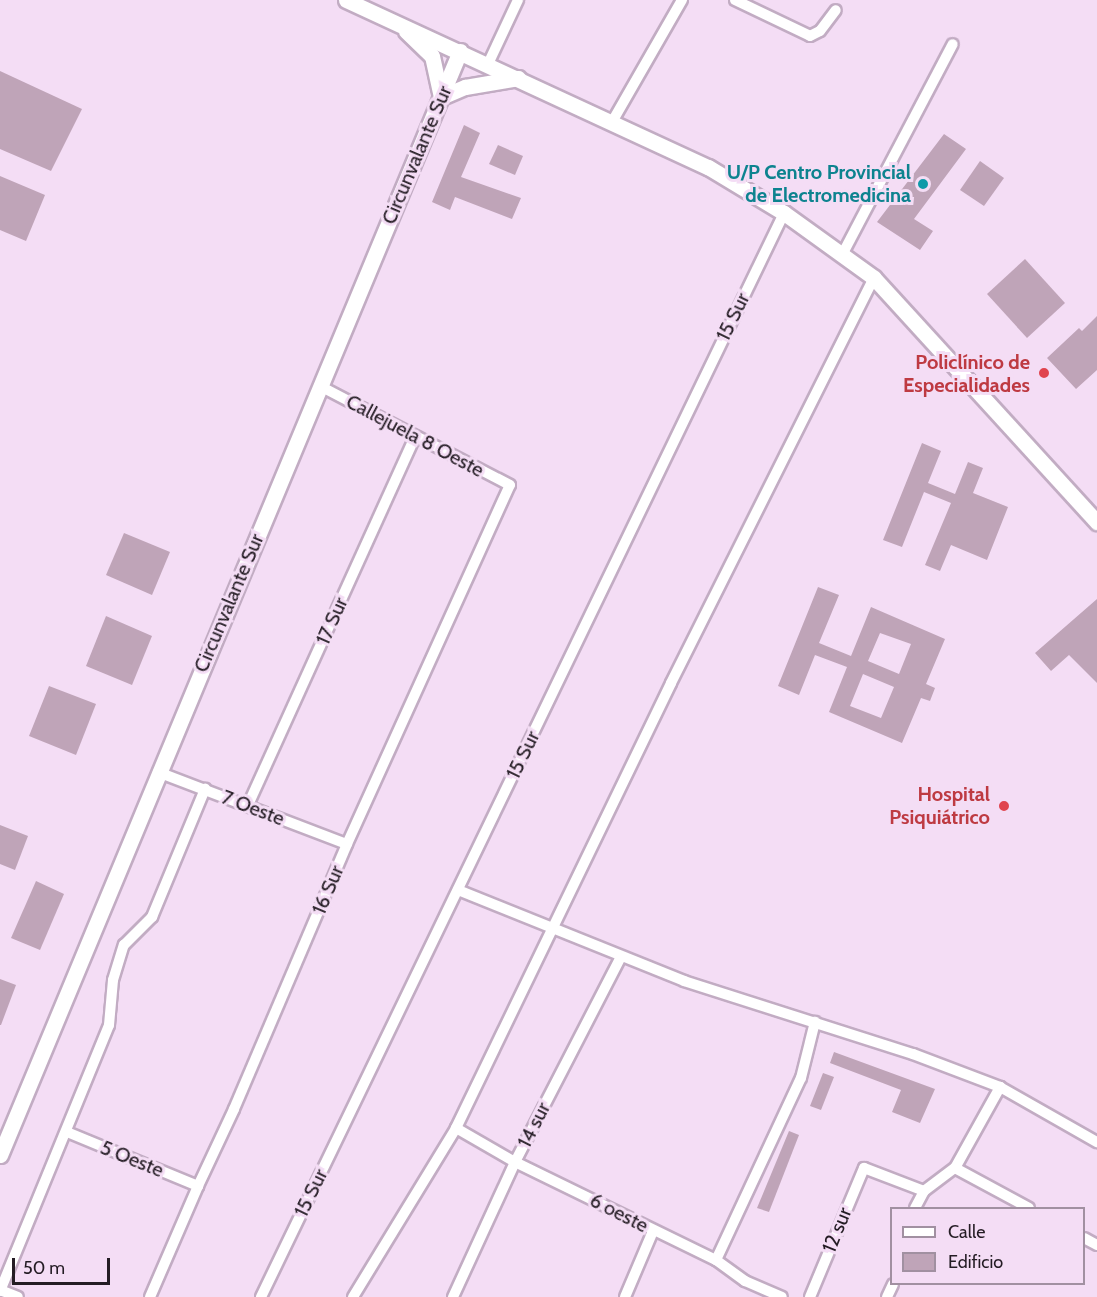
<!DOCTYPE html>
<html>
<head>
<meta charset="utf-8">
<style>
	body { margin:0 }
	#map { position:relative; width:1097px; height:1297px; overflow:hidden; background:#f4ddf5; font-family:Cabin,sans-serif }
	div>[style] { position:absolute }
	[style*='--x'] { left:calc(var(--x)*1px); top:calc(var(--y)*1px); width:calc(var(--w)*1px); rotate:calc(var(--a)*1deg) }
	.building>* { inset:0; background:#bfa4b8 }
	.roads { filter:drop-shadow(2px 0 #c2acc3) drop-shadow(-2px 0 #c2acc3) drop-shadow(0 2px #c2acc3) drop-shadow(0 -2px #c2acc3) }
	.street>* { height:10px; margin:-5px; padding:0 5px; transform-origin:5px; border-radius:5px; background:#fff }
	.secondary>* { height:15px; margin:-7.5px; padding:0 7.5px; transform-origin:7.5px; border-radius:7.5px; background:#fff }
	.dots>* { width:16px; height:16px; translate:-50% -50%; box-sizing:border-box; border:3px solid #f4ddf5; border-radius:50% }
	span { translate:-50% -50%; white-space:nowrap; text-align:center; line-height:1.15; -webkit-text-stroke:6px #f4ddf5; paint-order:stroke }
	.street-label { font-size:20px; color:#241c24 }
	.culture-label { font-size:20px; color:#0d838f; font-weight:700 }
	.right { translate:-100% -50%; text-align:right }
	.health-label { font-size:20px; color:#be3a42; font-weight:700 }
	.legend { position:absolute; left:890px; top:1207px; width:195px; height:78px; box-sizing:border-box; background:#f4ddf5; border:2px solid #a190a1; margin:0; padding:8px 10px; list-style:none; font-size:18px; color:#241c24 }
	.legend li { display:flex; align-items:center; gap:12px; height:30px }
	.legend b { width:30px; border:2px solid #a190a1 }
	.scale { position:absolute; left:12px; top:1258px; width:98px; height:27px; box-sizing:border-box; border:3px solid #241c24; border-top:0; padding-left:8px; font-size:18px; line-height:21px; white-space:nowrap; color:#241c24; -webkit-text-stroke:4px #f4ddf5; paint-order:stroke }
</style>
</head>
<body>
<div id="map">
	<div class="building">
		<div style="clip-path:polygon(0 71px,82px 109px,51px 171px,0 149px)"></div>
		<div style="clip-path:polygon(464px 125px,480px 133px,461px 177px,521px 198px,512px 219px,455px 197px,450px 210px,432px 202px)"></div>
		<div style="clip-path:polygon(944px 134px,966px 149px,914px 219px,933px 231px,920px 250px,877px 222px)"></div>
		<div style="clip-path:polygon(498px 145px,523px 156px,515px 175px,489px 164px)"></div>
		<div style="clip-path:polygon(980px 161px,1004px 178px,984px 206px,960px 190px)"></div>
		<div style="clip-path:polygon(0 176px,45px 195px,26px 241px,0 230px)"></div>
		<div style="clip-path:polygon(1025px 259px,1065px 303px,1027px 338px,987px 294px)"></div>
		<div style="clip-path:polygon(1097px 316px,1097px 370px,1076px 389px,1047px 358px,1079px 328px,1082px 331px)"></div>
		<div style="clip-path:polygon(922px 443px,941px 451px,928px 483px,955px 494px,968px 462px,983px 468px,973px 493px,1008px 507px,987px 560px,951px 545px,940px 571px,925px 565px,951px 503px,924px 492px,902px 547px,883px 540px)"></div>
		<div style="clip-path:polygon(124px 533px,170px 552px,152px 595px,106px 575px)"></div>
		<div style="clip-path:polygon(evenodd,818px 587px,839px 595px,819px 643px,851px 656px,871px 607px,945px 639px,926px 684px,935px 688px,930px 701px,921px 698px,902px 743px,829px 712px,847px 667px,815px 655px,799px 695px,778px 686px,818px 587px,880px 633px,911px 644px,899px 674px,868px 661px,880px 633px,818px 587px,863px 674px,894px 687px,881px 718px,850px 706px,863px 674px)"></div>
		<div style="clip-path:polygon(1097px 599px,1097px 683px,1069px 655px,1051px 671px,1035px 653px)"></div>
		<div style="clip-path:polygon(106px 616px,152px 636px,132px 685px,86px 666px)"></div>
		<div style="clip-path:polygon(49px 686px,96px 704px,76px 755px,29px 736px)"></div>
		<div style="clip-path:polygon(0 825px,28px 836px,15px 870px,0 864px)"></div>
		<div style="clip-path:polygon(36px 881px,64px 894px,40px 950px,11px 938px)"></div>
		<div style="clip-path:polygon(0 979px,16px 985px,1px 1025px,0 1025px)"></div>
		<div style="clip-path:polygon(834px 1052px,935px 1089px,920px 1123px,892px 1112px,901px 1090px,830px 1063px)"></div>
		<div style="clip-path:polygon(823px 1073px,834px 1077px,821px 1110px,810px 1106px)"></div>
		<div style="clip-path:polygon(789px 1131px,799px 1135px,769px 1212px,757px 1208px)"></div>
	</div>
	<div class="roads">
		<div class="street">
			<div style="--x:735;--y:0;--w:83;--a:25.6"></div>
			<div style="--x:810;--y:36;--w:11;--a:-27"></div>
			<div style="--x:820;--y:31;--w:26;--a:-53"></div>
			<div style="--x:488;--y:64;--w:71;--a:-64.9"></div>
			<div style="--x:612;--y:122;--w:141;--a:-60.2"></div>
			<div style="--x:842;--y:255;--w:238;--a:-62.3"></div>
			<div style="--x:158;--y:772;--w:202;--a:20.9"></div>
			<div style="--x:248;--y:805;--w:405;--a:-65.6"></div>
			<div style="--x:458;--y:890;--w:244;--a:21.9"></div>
			<div style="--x:684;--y:981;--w:240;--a:17.7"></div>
			<div style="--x:913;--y:1054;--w:93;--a:20.8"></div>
			<div style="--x:1000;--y:1087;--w:112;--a:29.6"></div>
			<div style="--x:456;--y:1128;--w:68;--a:30"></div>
			<div style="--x:515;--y:1162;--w:224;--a:26"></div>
			<div style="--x:716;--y:1260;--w:36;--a:36"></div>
			<div style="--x:745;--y:1281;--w:40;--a:23.4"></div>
			<div style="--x:67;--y:1132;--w:142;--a:22.4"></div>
			<div style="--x:955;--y:1168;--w:84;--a:28.4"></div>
			<div style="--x:915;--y:1208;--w:19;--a:-62"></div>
			<div style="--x:924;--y:1191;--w:39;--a:-37"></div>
			<div style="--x:955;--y:1168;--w:93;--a:-60.9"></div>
			<div style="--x:1084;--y:1238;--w:15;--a:28"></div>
			<div style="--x:716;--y:1260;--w:201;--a:-65"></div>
			<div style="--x:801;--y:1078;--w:58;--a:-76"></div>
			<div style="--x:0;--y:1290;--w:19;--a:21"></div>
			<div style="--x:0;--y:1291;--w:287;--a:-67.7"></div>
			<div style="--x:109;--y:1025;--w:45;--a:-84.9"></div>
			<div style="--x:113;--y:980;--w:37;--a:-73"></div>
			<div style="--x:124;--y:945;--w:40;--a:-45"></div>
			<div style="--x:152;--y:917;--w:139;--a:-67.5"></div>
			<div style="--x:150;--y:1297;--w:121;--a:-66.6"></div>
			<div style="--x:198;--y:1186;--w:85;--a:-64.9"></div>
			<div style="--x:234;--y:1109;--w:288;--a:-66.9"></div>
			<div style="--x:347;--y:844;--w:394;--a:-65.6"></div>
			<div style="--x:510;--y:485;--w:214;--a:-152.5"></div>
			<div style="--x:261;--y:1297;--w:1204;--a:-64.24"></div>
			<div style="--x:353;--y:1297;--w:198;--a:-58.6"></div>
			<div style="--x:456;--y:1128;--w:494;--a:-64.2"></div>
			<div style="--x:671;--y:683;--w:453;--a:-63.4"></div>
			<div style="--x:453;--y:1297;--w:149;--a:-65.3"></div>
			<div style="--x:515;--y:1162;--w:231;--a:-62.7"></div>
			<div style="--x:625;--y:1297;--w:72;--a:-67"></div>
			<div style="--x:810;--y:1297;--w:140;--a:-67.3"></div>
			<div style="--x:864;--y:1168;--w:64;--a:21"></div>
			<div style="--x:887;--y:1297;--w:14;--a:-65"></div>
		</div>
		<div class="secondary">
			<div style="--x:346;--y:0;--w:399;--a:24.8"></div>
			<div style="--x:708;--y:167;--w:89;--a:31.2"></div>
			<div style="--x:784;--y:213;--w:111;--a:35.8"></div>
			<div style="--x:874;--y:278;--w:331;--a:47.6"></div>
			<div style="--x:406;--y:31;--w:36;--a:44"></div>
			<div style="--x:432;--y:56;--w:42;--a:77.6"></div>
			<div style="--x:441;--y:97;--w:26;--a:-23"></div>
			<div style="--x:465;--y:87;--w:54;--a:-9.6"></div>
			<div style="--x:0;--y:1155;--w:1196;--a:-67.38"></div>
		</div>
	</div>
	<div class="dots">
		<div style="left:923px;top:184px;background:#0f9aa8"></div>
		<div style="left:1044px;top:373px;background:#e0444e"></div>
		<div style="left:1004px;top:806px;background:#e0444e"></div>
	</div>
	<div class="street-label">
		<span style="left:417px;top:155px;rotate:-67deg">Circunvalante Sur</span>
		<span style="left:733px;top:317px;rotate:-64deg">15 Sur</span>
		<span style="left:415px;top:436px;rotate:28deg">Callejuela 8 Oeste</span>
		<span style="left:229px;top:603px;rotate:-67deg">Circunvalante Sur</span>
		<span style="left:332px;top:621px;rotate:-66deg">17 Sur</span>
		<span style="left:523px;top:755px;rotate:-64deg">15 Sur</span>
		<span style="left:253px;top:808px;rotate:21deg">7 Oeste</span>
		<span style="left:328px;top:890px;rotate:-67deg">16 Sur</span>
		<span style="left:534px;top:1125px;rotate:-63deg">14 sur</span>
		<span style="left:132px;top:1159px;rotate:22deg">5 Oeste</span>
		<span style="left:311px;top:1193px;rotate:-64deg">15 Sur</span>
		<span style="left:619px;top:1213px;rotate:27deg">6 oeste</span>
		<span style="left:837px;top:1230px;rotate:-68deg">12 sur</span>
	</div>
	<div class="culture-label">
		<span class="right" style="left:911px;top:184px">U/P Centro Provincial<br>de Electromedicina</span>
	</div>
	<div class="health-label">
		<span class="right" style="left:1030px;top:374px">Policlínico de<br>Especialidades</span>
		<span class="right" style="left:990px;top:806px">Hospital<br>Psiquiátrico</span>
	</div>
	<ul class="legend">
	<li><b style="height:8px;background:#fff"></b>Calle</li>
	<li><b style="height:16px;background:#bfa4b8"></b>Edificio</li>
	</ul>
	<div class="scale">50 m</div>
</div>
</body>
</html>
